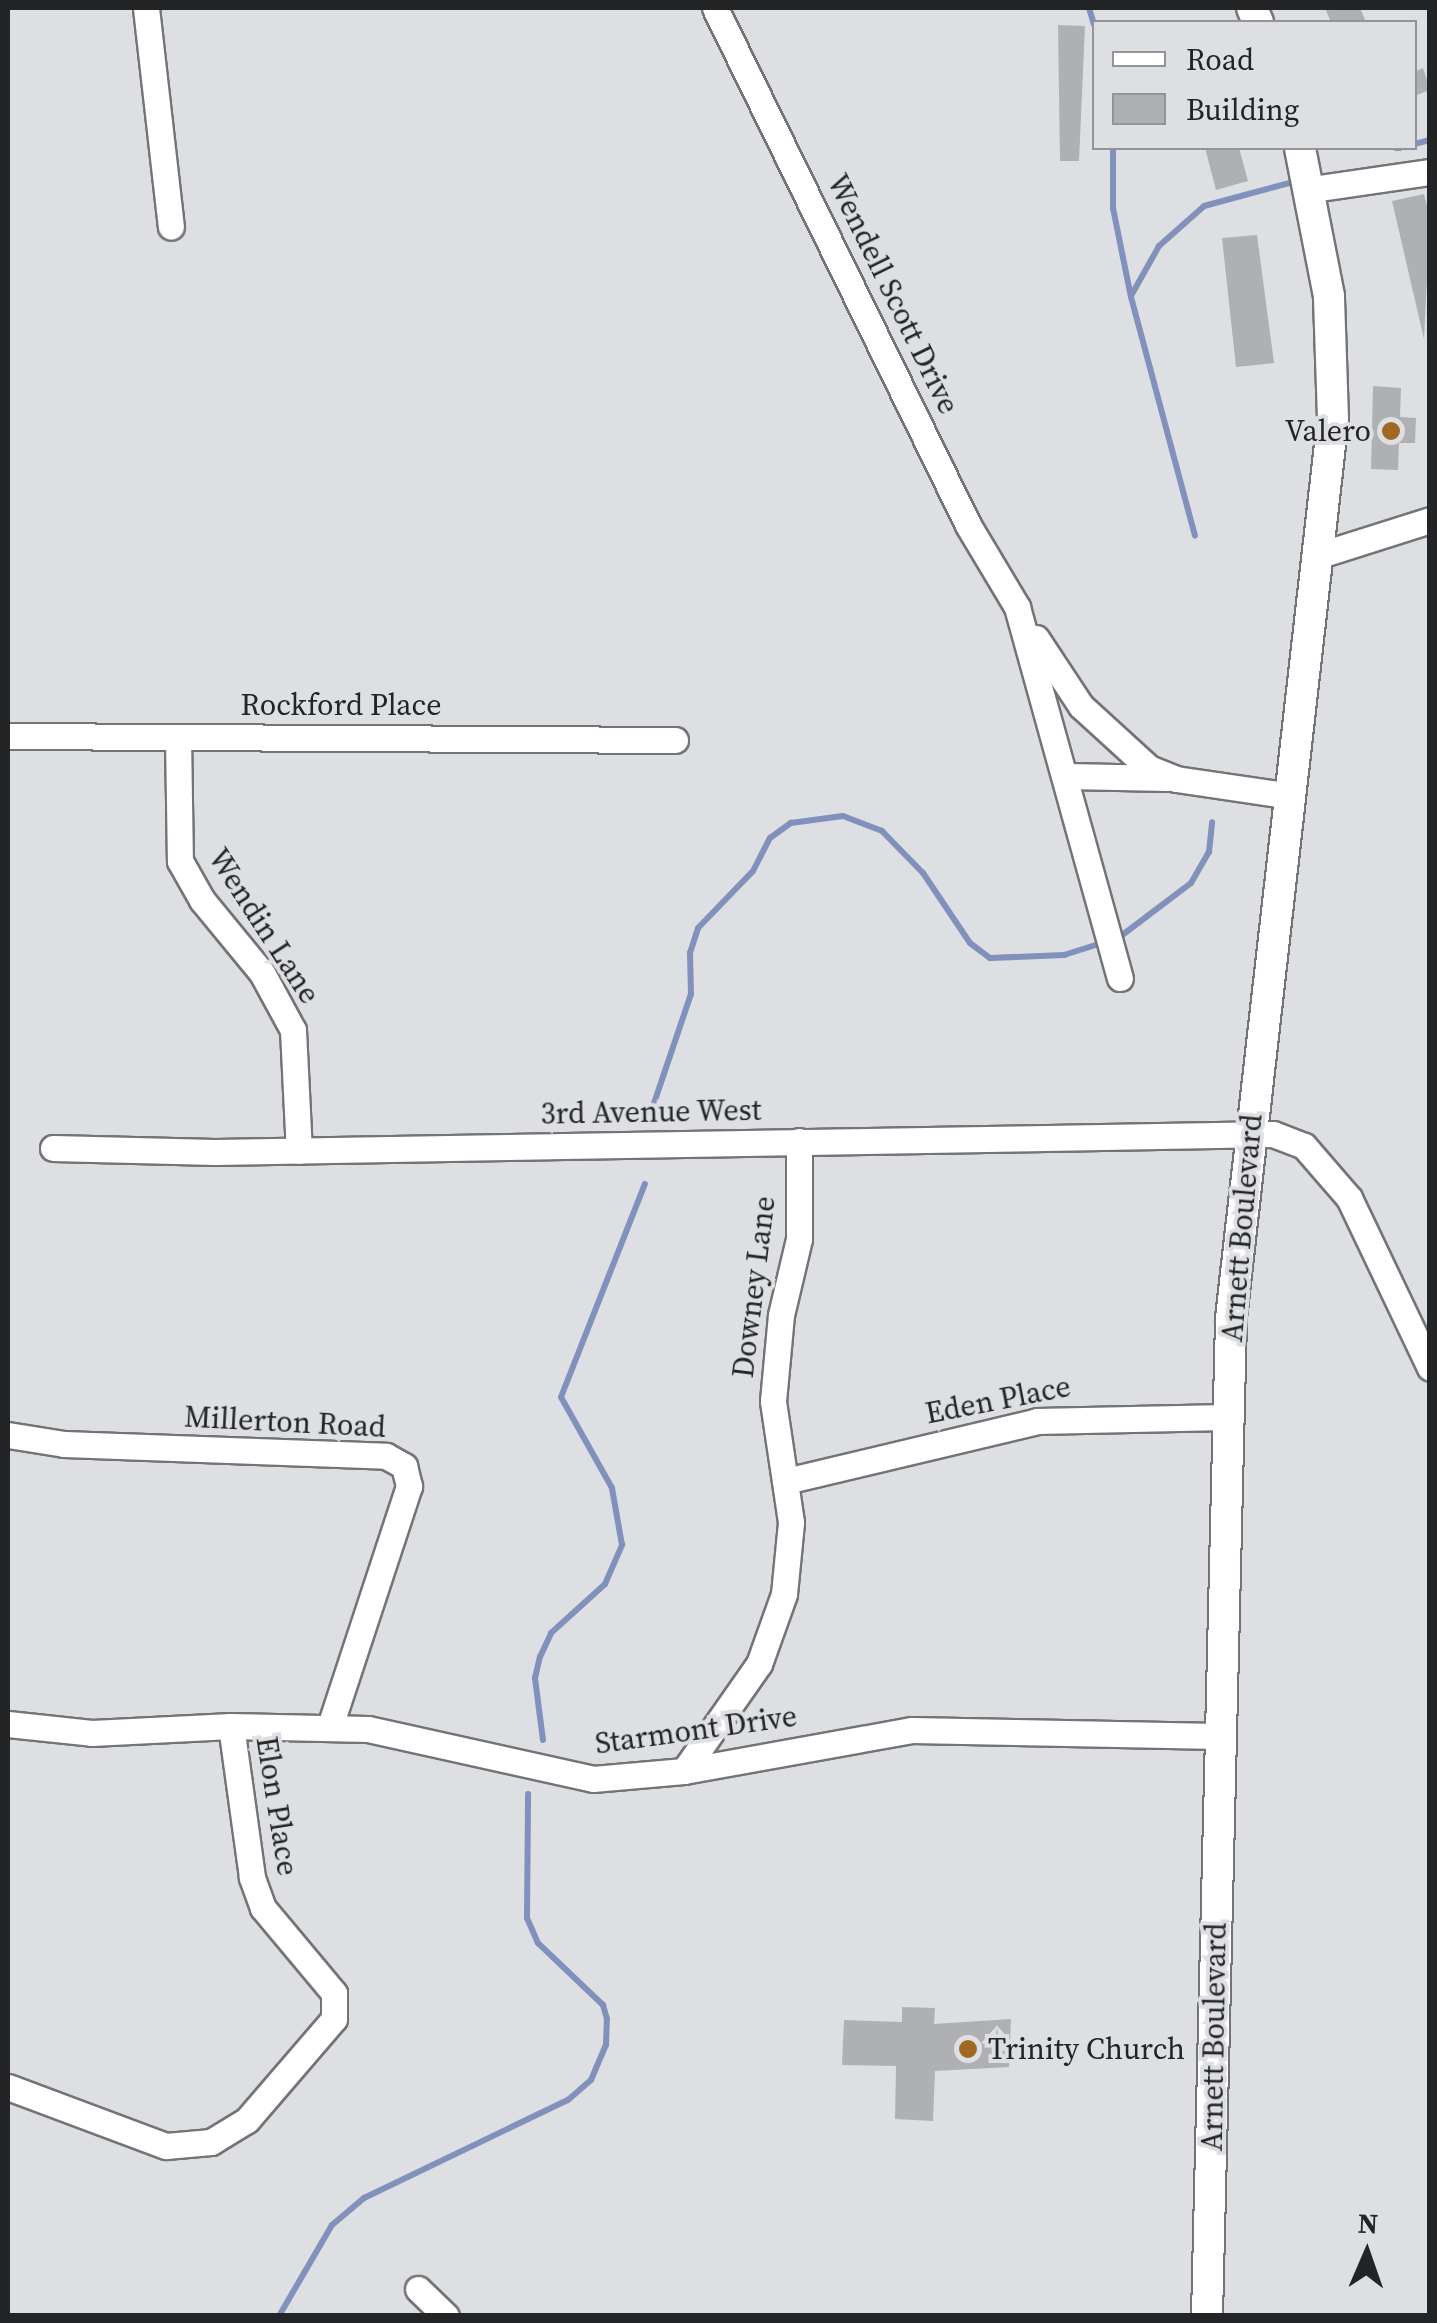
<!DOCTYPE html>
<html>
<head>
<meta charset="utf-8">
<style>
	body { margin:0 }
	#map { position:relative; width:1437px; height:2323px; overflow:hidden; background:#dedfe3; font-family:"Source Serif 4",serif }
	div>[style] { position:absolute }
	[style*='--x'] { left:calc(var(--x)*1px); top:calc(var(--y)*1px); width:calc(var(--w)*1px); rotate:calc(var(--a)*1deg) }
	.stream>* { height:6px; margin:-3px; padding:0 3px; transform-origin:3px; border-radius:3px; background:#8191bc }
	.building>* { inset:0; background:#afb0b3 }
	.roads { filter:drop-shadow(2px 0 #737477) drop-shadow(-2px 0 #737477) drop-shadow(0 2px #737477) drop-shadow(0 -2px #737477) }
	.minor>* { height:25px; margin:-12.5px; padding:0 12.5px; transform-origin:12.5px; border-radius:12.5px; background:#fff }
	.major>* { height:30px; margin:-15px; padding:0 15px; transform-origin:15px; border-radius:15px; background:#fff }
	.dots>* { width:28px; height:28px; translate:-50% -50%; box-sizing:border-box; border:5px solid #dedfe3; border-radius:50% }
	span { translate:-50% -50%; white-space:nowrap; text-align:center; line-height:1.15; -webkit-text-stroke:8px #dedfe3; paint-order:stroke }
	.street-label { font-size:30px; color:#232425 }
	.poi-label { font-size:30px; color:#232425 }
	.right { translate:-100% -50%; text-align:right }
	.left { translate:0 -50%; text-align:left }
	.frame { position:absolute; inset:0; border:10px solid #232425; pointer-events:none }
	.legend { position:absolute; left:1092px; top:20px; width:325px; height:130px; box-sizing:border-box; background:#dedfe3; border:2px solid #939497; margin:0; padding:12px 18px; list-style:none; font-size:30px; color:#232425 }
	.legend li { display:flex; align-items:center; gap:20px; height:50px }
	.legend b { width:50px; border:2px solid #939497 }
	.north { position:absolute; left:1317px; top:2203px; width:100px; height:100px; -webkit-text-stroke:8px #dedfe3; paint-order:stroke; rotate:2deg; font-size:28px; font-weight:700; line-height:40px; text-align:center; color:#232425 }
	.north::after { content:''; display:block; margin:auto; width:35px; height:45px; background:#232425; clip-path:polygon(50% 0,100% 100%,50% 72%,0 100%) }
</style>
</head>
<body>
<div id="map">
	<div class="stream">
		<div style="--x:1089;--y:8;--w:17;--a:73"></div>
		<div style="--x:1414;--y:144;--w:16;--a:-14"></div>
		<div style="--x:1113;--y:148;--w:60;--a:90"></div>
		<div style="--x:1113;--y:208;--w:91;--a:78.6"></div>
		<div style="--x:1131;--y:297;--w:247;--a:75"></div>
		<div style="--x:1396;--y:148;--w:4;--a:0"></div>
		<div style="--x:1132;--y:294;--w:55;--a:-60.6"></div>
		<div style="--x:1159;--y:246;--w:60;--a:-41.6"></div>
		<div style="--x:1204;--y:206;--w:88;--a:-15.1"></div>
		<div style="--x:1117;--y:939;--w:93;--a:-37.1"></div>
		<div style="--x:1191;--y:883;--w:36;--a:-60"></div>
		<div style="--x:1209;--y:852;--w:30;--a:-84"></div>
		<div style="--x:649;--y:1118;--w:131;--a:-71.3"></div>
		<div style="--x:691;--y:994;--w:41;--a:-91.4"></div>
		<div style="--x:690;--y:953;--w:26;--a:-72"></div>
		<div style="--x:698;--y:928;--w:79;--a:-46"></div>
		<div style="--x:753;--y:871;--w:37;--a:-63"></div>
		<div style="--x:770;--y:838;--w:26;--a:-36"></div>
		<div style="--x:791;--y:823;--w:52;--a:-7.7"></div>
		<div style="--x:843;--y:816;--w:42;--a:21"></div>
		<div style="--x:882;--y:831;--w:59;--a:45.7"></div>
		<div style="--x:923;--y:873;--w:84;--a:56.1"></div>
		<div style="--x:970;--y:943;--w:25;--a:37"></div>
		<div style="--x:990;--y:958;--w:74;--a:-2.3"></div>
		<div style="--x:1064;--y:955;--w:43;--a:-17.6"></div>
		<div style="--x:543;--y:1740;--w:63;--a:-97.4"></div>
		<div style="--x:535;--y:1678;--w:22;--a:-77"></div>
		<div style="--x:540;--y:1657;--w:26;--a:-65"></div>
		<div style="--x:551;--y:1633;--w:73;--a:-42.2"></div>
		<div style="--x:605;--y:1584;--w:43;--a:-66.4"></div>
		<div style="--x:622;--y:1545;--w:58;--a:-100"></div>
		<div style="--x:612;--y:1488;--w:104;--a:-119.3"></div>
		<div style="--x:561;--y:1397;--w:229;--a:-68.5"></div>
		<div style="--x:279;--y:2316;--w:105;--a:-59.8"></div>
		<div style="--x:332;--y:2225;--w:42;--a:-40.2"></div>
		<div style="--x:364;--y:2198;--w:226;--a:-25.7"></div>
		<div style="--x:568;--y:2100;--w:30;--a:-41"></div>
		<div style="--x:591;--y:2080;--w:38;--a:-67"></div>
		<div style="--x:606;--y:2045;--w:26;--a:-88"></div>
		<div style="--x:607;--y:2019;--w:15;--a:-106"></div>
		<div style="--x:603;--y:2005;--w:90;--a:-136.4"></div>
		<div style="--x:538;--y:1943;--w:27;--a:-114"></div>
		<div style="--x:527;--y:1918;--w:124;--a:-89.5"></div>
	</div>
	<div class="building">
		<div style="clip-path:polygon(1325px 8px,1360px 8px,1366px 22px,1331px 22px)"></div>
		<div style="clip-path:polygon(1058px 25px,1085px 26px,1079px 161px,1060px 161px)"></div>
		<div style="clip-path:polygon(1423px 68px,1430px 90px,1414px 96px,1414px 72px)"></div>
		<div style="clip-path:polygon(1205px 148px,1239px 148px,1248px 181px,1216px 190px)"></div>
		<div style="clip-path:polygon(1424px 194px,1430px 218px,1424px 339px,1392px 201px)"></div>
		<div style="clip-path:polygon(1257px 235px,1274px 363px,1236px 367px,1222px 238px)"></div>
		<div style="clip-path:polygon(1373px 386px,1401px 388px,1400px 417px,1416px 418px,1415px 443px,1399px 443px,1398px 470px,1371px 469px)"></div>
		<div style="clip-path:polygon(902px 2007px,935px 2008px,934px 2024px,1011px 2019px,1009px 2067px,935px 2071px,933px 2121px,895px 2119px,896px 2066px,842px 2065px,844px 2020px,902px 2022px)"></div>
	</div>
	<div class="roads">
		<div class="minor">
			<div style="--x:146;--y:8;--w:220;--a:83.5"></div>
			<div style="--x:715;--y:8;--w:576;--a:63.92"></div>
			<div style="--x:968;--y:525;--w:96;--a:59.1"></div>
			<div style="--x:1017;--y:607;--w:385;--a:74.5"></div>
			<div style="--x:1312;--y:189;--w:119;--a:-8.2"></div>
			<div style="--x:1323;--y:554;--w:112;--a:-17.6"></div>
			<div style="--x:1036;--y:638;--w:82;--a:56.5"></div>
			<div style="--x:1081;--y:706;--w:92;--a:42.4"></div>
			<div style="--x:1149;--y:768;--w:29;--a:22"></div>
			<div style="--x:1176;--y:779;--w:116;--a:8.4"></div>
			<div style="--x:8;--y:736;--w:667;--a:0.34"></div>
			<div style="--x:178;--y:737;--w:124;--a:89.1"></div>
			<div style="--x:180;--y:861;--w:45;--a:60.6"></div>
			<div style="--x:202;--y:900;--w:94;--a:50.6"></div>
			<div style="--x:262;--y:973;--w:65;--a:61.5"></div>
			<div style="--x:293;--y:1030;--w:121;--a:87.2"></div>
			<div style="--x:1067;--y:776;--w:100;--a:1.1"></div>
			<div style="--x:53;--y:1148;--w:162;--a:1.4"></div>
			<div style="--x:215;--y:1152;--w:1058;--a:-0.97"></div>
			<div style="--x:1273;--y:1134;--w:33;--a:21"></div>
			<div style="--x:1304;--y:1146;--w:69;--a:49.1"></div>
			<div style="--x:1349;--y:1198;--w:188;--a:64.5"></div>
			<div style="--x:8;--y:1435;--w:57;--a:9.1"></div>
			<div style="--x:64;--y:1444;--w:322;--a:2.1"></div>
			<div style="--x:386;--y:1456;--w:21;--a:29"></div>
			<div style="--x:404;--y:1466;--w:21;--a:76"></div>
			<div style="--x:409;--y:1486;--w:253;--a:108.2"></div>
			<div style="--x:786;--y:1481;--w:258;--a:-13.4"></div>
			<div style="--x:1037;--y:1421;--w:189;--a:-1.2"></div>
			<div style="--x:8;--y:1724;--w:84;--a:6.1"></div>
			<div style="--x:92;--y:1733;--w:139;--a:-2.9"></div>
			<div style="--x:231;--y:1726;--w:137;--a:1.3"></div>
			<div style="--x:368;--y:1729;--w:230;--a:12.5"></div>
			<div style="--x:593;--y:1779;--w:91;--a:-5"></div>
			<div style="--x:684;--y:1771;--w:232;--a:-10.2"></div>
			<div style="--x:912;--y:1730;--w:307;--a:1.1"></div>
			<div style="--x:684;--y:1771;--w:131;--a:-55"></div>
			<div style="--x:759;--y:1664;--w:74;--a:-70.3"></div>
			<div style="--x:784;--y:1594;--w:72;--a:-84.4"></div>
			<div style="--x:791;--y:1522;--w:122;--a:-98.5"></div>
			<div style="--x:773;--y:1401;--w:86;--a:-84.7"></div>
			<div style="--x:781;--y:1315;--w:78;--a:-76.7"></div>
			<div style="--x:799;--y:1239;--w:98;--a:-90"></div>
			<div style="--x:8;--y:2087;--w:169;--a:20.5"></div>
			<div style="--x:166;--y:2146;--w:45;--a:-5.1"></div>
			<div style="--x:211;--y:2142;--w:42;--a:-31.4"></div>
			<div style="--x:247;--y:2120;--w:133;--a:-49.3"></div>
			<div style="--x:334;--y:2019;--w:26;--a:-90"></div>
			<div style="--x:334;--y:1993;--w:111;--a:-129.9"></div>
			<div style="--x:263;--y:1908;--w:33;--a:-110"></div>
			<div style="--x:252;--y:1877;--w:152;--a:-97.9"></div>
			<div style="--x:418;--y:2289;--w:39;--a:44"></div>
		</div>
		<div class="major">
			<div style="--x:1252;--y:8;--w:15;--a:67"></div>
			<div style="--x:1207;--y:2316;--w:998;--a:-88.62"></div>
			<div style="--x:1231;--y:1318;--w:905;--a:-83.53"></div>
			<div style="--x:1333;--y:419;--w:123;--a:-91.9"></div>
			<div style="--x:1329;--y:296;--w:151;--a:-101.1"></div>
		</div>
	</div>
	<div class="dots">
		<div style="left:1391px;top:431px;background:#9f6923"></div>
		<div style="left:968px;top:2049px;background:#9f6923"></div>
	</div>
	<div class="street-label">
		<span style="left:893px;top:294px;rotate:64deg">Wendell Scott Drive</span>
		<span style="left:341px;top:705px">Rockford Place</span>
		<span style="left:264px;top:926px;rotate:57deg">Wendin Lane</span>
		<span style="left:651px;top:1112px;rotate:-1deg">3rd Avenue West</span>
		<span style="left:1242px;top:1228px;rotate:-85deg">Arnett Boulevard</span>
		<span style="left:754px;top:1287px;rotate:-83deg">Downey Lane</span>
		<span style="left:998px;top:1400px;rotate:-11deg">Eden Place</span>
		<span style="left:285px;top:1422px;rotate:3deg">Millerton Road</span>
		<span style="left:696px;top:1730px;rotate:-8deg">Starmont Drive</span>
		<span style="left:277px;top:1806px;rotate:81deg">Elon Place</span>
		<span style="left:1214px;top:2037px;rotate:-89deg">Arnett Boulevard</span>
	</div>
	<div class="poi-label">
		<span class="right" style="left:1371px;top:431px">Valero</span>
		<span class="left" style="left:988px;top:2049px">Trinity Church</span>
	</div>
	<div class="frame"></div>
	<ul class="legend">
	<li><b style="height:12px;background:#fff"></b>Road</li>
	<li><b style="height:28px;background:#afb0b3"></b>Building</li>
	</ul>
	<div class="north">N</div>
</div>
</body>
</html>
